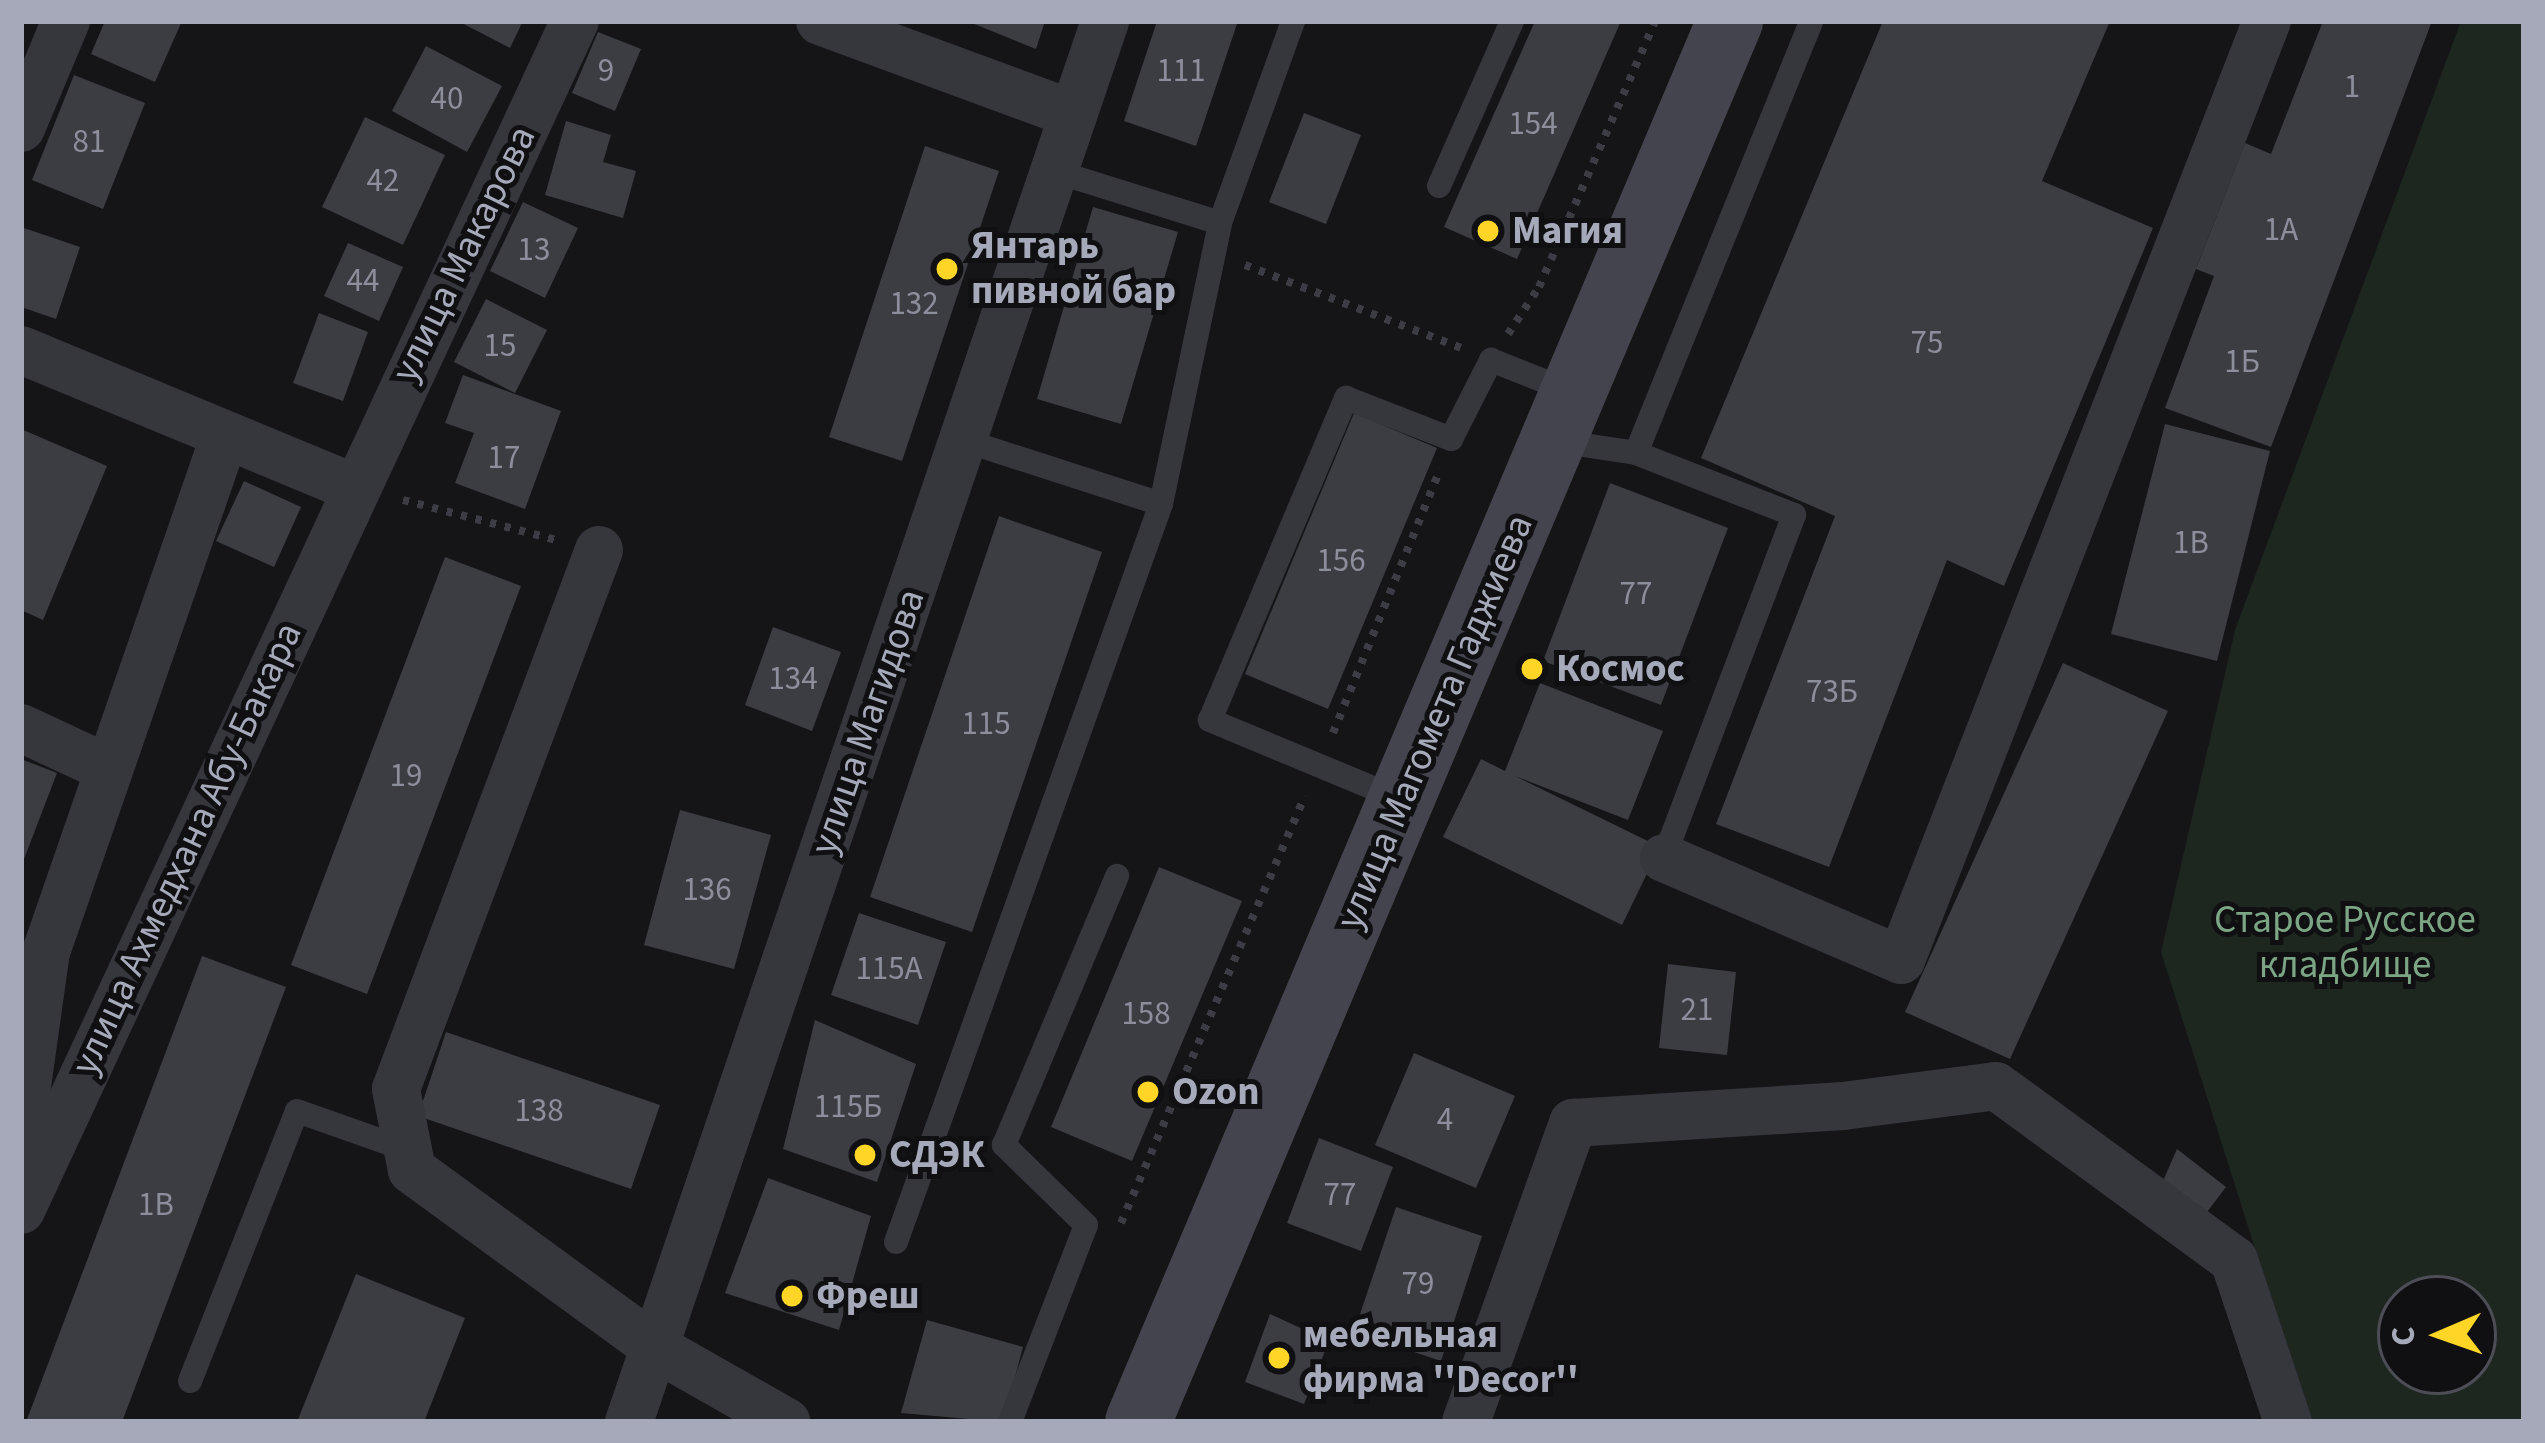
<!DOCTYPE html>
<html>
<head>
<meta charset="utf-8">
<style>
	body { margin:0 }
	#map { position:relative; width:2545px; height:1443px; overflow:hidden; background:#151517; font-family:"Source Sans 3",sans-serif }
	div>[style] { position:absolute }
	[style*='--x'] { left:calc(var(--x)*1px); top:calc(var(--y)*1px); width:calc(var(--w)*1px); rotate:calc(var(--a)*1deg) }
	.green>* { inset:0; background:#1d261f }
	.building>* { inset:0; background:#3c3d42 }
	.path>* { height:8px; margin-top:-4px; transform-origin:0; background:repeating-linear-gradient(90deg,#3c3d44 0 6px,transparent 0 15px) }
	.lane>* { height:24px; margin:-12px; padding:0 12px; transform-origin:12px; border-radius:12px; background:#36363d }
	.street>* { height:48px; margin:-24px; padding:0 24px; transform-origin:24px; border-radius:24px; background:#36363d }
	.secondary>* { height:66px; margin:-33px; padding:0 33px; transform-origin:33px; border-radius:33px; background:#43444d }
	.dots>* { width:33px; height:33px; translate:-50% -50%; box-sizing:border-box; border:6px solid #101012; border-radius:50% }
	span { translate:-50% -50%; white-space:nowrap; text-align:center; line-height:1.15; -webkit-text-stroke:10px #101012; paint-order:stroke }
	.number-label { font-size:33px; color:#8c8e9b }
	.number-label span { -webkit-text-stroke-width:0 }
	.poi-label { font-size:39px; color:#a6a9b9; font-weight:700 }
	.left { translate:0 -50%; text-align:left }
	.street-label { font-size:39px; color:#a6a9b9 }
	.park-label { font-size:39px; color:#7ba584 }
	.frame { position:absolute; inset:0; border:24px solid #a6a9b9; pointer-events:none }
	.north { position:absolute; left:2377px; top:1275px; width:120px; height:120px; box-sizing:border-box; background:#101012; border:3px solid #4c4d55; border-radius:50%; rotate:268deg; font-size:33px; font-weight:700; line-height:48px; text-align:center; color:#a6a9b9 }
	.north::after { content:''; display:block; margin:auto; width:42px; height:54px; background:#ffd625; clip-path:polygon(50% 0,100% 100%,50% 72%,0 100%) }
</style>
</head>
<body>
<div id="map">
	<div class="green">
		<div style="clip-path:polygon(evenodd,2461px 21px,2524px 21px,2524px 1422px,2310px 1422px,2161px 952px,2235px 630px,2461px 21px,2401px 1299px,2473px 1299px,2473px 1371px,2401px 1371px,2401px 1299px)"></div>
	</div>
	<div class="building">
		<div style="clip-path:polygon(105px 21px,182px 21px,155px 82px,91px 54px)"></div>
		<div style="clip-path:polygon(458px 21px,523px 21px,510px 48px)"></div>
		<div style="clip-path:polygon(967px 21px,1045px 21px,1036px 49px)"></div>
		<div style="clip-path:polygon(1157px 21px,1238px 21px,1196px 146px,1124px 121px)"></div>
		<div style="clip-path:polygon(1535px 21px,1621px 21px,1517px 259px,1444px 227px)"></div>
		<div style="clip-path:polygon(1883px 21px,2110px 21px,2042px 181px,2153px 228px,2004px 586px,1947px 560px,1829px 867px,1716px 824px,1835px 516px,1701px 458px)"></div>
		<div style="clip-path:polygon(2323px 21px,2432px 21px,2271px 447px,2165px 408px,2214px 276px,2196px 269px,2245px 143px,2271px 154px)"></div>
		<div style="clip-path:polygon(598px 32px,641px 49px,615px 111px,572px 93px)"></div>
		<div style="clip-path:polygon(426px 46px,502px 86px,467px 152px,392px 111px)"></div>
		<div style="clip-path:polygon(74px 75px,145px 103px,103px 209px,32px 180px)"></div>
		<div style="clip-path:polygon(1304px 113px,1361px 135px,1326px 224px,1269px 202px)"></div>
		<div style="clip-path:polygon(365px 117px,445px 155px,403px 245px,322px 207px)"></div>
		<div style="clip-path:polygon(566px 121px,611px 135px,603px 162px,636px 171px,623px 218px,545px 195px)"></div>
		<div style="clip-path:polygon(925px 146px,999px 171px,902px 461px,829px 437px)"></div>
		<div style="clip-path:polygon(523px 202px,578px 228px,545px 298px,490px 271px)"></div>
		<div style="clip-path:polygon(1093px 207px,1178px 232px,1121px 424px,1037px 399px)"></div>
		<div style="clip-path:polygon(21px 227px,80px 247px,56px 319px,21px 307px)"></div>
		<div style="clip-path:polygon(348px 243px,403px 267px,379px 321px,324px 296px)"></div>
		<div style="clip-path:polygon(486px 299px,547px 330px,515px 393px,454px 362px)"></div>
		<div style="clip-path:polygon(319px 313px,368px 332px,343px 401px,293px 383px)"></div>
		<div style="clip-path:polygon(463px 375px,561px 411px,525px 509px,455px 483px,474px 433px,445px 423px)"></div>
		<div style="clip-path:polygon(1354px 413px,1437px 448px,1328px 709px,1245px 674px)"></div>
		<div style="clip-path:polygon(2165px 424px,2270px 451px,2217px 661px,2111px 634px)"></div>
		<div style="clip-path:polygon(21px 429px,107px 466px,43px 620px,21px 610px)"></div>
		<div style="clip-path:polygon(244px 481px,301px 507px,274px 567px,216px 541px)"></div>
		<div style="clip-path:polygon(1610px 483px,1728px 528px,1661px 705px,1543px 661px)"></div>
		<div style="clip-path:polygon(999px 516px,1102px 552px,972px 932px,870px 897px)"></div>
		<div style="clip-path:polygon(445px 557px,521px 586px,367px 994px,291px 965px)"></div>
		<div style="clip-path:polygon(773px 627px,841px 652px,812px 731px,745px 705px)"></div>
		<div style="clip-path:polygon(2063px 663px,2168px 711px,2010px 1059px,1905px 1012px)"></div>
		<div style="clip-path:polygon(1540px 683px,1663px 731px,1628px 820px,1515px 776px,1660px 847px,1622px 925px,1443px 837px,1481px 759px,1505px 771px)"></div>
		<div style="clip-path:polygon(21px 759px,57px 773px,21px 867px)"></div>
		<div style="clip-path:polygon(680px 810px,771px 835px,734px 969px,644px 945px)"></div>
		<div style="clip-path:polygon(1159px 867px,1242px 901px,1132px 1161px,1051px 1127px)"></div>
		<div style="clip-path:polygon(859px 913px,946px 942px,918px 1025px,831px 995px)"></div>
		<div style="clip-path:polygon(202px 956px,286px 987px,122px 1422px,26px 1422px)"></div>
		<div style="clip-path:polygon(1668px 964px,1736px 972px,1727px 1055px,1659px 1048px)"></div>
		<div style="clip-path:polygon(815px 1020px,916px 1064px,877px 1182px,783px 1149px)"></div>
		<div style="clip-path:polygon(446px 1032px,660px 1105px,631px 1189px,418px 1116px)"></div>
		<div style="clip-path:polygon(1414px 1053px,1515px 1096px,1476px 1188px,1375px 1145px)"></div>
		<div style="clip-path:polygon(1319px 1138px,1393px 1167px,1361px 1251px,1287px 1223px)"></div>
		<div style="clip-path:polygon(2177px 1149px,2226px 1187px,2204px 1216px,2162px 1183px)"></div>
		<div style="clip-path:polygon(768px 1178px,871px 1216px,839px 1330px,725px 1293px)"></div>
		<div style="clip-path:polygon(1396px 1207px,1482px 1236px,1441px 1361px,1354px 1332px)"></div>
		<div style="clip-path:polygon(356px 1274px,465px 1318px,424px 1422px,297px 1422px)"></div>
		<div style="clip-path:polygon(1270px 1314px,1329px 1341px,1304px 1404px,1245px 1382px)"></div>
		<div style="clip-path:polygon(927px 1320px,1023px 1347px,1003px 1422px,901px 1413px)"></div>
	</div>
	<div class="path">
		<div style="--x:1245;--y:265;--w:231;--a:21"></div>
		<div style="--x:1508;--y:334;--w:56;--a:-56.6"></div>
		<div style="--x:1539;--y:287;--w:290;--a:-66.4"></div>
		<div style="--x:403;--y:500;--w:159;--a:14.6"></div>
		<div style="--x:1333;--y:733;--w:285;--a:-67.9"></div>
		<div style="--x:1121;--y:1223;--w:465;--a:-66.7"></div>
	</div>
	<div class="lane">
		<div style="--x:1054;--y:171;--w:174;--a:17.4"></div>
		<div style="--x:1220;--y:223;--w:215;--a:-70.1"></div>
		<div style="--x:1439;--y:186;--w:180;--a:-66.1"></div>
		<div style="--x:1557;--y:441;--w:80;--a:8.6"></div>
		<div style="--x:1636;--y:453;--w:170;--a:21.4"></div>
		<div style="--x:1794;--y:515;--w:367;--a:110.8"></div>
		<div style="--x:1636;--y:453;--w:466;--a:-67.9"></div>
		<div style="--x:1161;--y:504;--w:287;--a:-78.1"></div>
		<div style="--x:1397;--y:798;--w:203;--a:-157.4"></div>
		<div style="--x:1210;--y:720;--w:350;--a:-67.1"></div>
		<div style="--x:1346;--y:398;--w:113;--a:21.3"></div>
		<div style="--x:1451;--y:439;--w:89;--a:-63.1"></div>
		<div style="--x:1491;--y:360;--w:87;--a:21.6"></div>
		<div style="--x:896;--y:1242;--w:784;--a:-70.25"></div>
		<div style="--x:1161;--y:504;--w:208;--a:-162.1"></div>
		<div style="--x:190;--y:1381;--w:290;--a:-68.4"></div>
		<div style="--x:297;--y:1111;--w:118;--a:19.4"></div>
		<div style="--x:1010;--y:1422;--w:211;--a:-68.9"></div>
		<div style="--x:1086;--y:1225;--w:115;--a:-135.7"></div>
		<div style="--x:1004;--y:1145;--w:292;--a:-67.2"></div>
	</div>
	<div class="street">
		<div style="--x:820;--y:21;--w:270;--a:20.2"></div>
		<div style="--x:21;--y:128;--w:116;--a:-67.2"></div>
		<div style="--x:21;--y:350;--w:360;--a:22.5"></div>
		<div style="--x:599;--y:550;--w:576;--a:110.64"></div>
		<div style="--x:396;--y:1089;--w:62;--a:78.9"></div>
		<div style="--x:408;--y:1150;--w:20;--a:79"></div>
		<div style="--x:412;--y:1170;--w:302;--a:36.1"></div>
		<div style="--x:656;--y:1348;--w:150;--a:29.6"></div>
		<div style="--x:21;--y:728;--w:97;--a:25"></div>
		<div style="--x:1664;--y:858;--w:258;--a:23.3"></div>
		<div style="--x:1901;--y:960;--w:1008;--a:-68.71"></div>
		<div style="--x:21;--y:1129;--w:179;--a:-82"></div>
		<div style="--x:46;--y:952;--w:547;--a:-70.9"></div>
		<div style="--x:21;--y:1210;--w:1312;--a:-65.02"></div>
		<div style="--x:629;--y:1422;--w:1480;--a:-71.23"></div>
		<div style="--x:1466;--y:1422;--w:318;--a:-70.3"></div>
		<div style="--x:1573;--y:1123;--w:271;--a:-3.6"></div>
		<div style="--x:1843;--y:1106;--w:154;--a:-7.4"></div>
		<div style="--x:1996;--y:1086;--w:295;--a:36.2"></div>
		<div style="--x:2234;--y:1260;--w:171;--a:71.6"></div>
	</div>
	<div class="secondary">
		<div style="--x:1138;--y:1422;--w:1521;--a:-67.09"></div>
	</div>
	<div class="dots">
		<div style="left:1488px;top:231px;background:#ffd625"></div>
		<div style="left:947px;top:269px;background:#ffd625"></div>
		<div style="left:1532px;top:669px;background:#ffd625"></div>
		<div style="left:1148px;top:1092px;background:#ffd625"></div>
		<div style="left:865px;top:1155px;background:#ffd625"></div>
		<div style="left:792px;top:1296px;background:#ffd625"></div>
		<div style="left:1279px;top:1358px;background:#ffd625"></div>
	</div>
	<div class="number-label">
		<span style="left:606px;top:71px">9</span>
		<span style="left:1181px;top:71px">111</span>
		<span style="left:2352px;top:87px">1</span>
		<span style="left:447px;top:99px">40</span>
		<span style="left:1533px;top:124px">154</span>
		<span style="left:89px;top:142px">81</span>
		<span style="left:383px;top:181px">42</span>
		<span style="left:2281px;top:230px">1А</span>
		<span style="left:534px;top:250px">13</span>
		<span style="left:363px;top:281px">44</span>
		<span style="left:914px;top:304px">132</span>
		<span style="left:1927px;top:343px">75</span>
		<span style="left:500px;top:346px">15</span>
		<span style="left:2242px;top:362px">1Б</span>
		<span style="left:504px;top:458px">17</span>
		<span style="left:2191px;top:543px">1В</span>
		<span style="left:1341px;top:561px">156</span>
		<span style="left:1636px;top:594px">77</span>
		<span style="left:793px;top:679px">134</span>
		<span style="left:1832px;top:692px">73Б</span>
		<span style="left:986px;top:724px">115</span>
		<span style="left:406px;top:776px">19</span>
		<span style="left:707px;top:890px">136</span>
		<span style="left:889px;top:969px">115А</span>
		<span style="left:1697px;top:1010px">21</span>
		<span style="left:1146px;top:1014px">158</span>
		<span style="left:848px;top:1107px">115Б</span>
		<span style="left:539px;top:1111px">138</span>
		<span style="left:1445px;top:1120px">4</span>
		<span style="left:1340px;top:1195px">77</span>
		<span style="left:156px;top:1205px">1В</span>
		<span style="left:1418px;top:1284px">79</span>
	</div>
	<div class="poi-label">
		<span class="left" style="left:1512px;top:231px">Магия</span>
		<span class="left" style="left:971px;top:269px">Янтарь<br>пивной бар</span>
		<span class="left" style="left:1556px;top:669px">Космос</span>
		<span class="left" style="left:1172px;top:1092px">Ozon</span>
		<span class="left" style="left:889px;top:1155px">СДЭК</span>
		<span class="left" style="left:816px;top:1296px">Фреш</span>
		<span class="left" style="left:1303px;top:1358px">мебельная<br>фирма ''Decor''</span>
	</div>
	<div class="street-label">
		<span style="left:464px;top:254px;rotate:-64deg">улица Макарова</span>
		<span style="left:868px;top:722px;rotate:-71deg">улица Магидова</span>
		<span style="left:1435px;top:722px;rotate:-67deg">улица Магомета Гаджиева</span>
		<span style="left:187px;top:849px;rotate:-65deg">улица Ахмедхана Абу-Бакара</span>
	</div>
	<div class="park-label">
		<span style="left:2345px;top:943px">Старое Русское<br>кладбище</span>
	</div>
	<div class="frame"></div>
	<div class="north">С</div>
</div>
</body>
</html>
